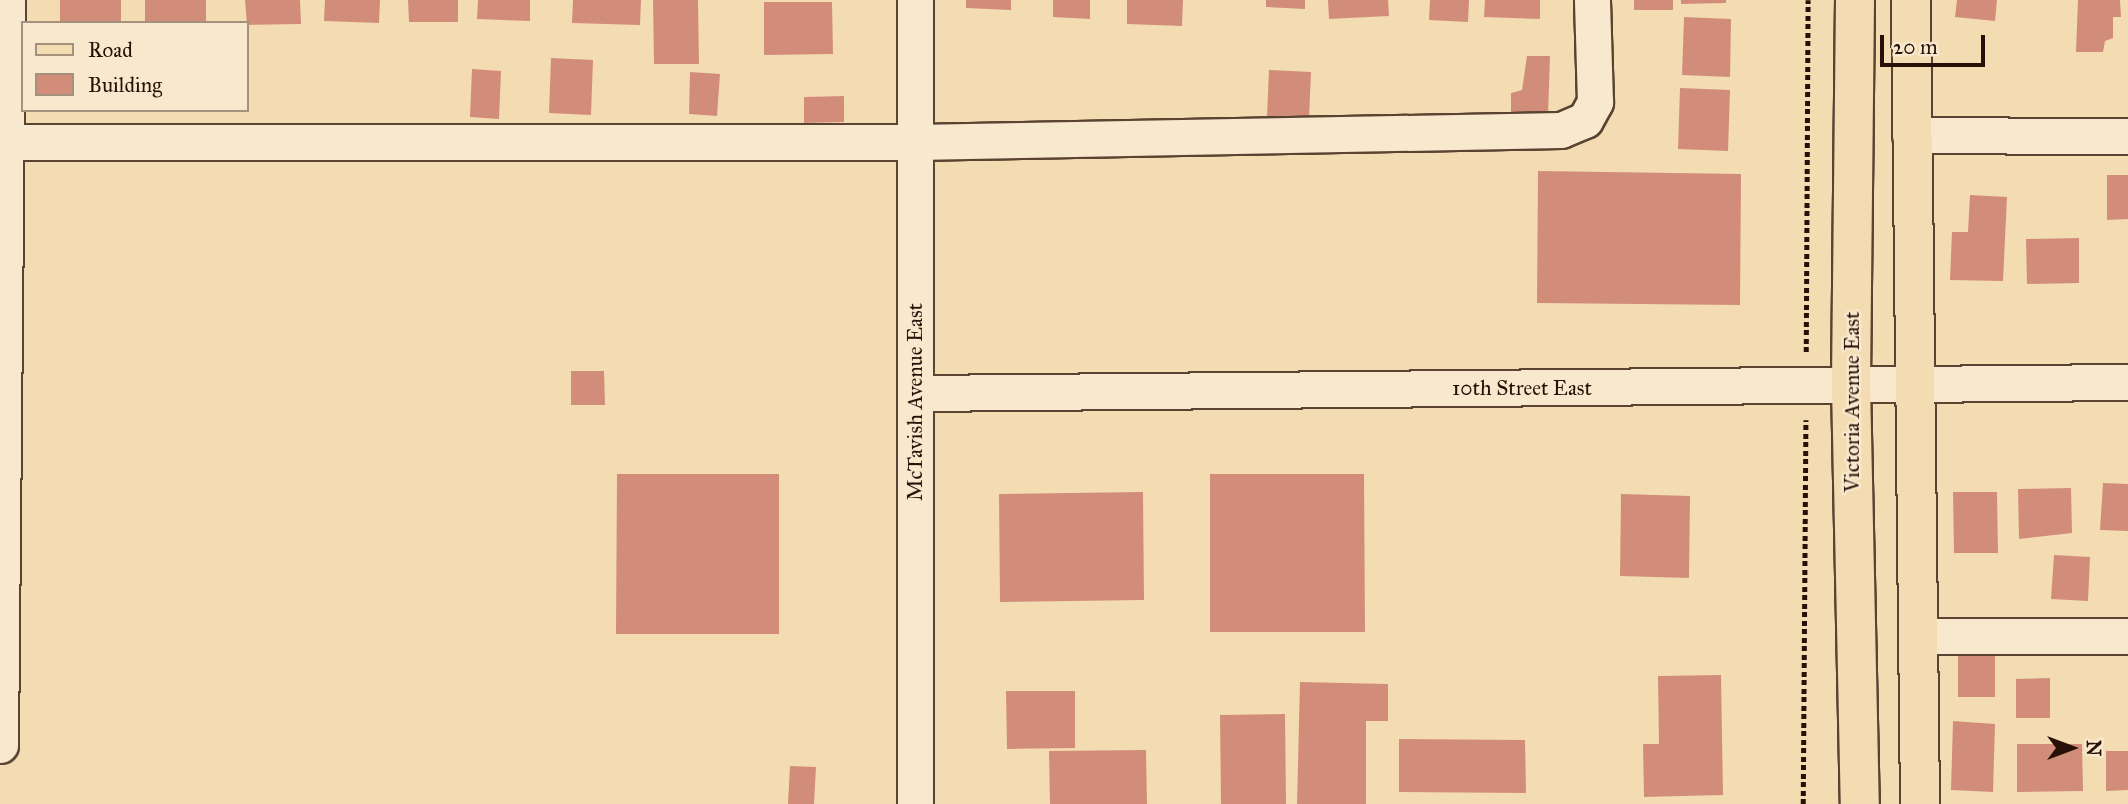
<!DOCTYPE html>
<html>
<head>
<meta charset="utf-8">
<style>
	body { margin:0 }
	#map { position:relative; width:2128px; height:804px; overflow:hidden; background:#f4dcb2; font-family:"IM FELL Great Primer",serif }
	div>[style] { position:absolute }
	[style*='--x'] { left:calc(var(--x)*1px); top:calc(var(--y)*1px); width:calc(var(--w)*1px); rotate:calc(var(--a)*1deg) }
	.building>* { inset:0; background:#d28d7a }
	.path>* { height:4.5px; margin-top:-2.25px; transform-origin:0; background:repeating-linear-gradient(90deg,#261007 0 5px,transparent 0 8.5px) }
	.roads { filter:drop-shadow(2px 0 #5a4332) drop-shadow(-2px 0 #5a4332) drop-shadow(0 2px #5a4332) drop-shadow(0 -2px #5a4332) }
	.minor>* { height:35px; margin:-17.5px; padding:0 17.5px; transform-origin:17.5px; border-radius:17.5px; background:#f8e8cd }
	.major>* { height:38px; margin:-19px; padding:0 19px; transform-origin:19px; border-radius:19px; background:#f4dcb2 }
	span { translate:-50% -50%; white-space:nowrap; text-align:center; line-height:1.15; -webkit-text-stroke:5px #f8e8cd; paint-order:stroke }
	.street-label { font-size:21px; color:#261007 }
	.legend { position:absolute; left:21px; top:21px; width:228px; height:91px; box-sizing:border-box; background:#f8e8cd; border:2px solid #a4927e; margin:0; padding:9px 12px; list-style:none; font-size:21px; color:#261007 }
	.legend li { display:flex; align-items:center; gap:14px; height:35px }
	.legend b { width:35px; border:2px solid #a4927e }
	.north { position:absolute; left:2037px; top:713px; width:70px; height:70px; -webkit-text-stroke:5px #f8e8cd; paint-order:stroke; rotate:90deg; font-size:19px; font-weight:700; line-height:28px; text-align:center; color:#261007 }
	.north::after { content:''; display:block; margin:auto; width:24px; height:32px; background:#261007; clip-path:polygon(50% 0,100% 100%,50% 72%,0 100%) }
	.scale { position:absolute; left:1880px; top:35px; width:105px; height:32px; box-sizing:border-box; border:4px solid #261007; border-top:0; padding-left:9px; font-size:21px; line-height:24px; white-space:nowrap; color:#261007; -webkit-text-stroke:5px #f8e8cd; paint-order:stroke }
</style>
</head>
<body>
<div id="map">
	<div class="building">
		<div style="clip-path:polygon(60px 0,121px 0,121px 23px,60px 23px)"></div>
		<div style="clip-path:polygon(145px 0,206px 0,206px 22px,145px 23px)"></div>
		<div style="clip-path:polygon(245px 0,300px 0,301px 24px,247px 25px)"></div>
		<div style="clip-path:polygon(325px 0,380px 0,379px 23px,324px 21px)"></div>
		<div style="clip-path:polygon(408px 0,458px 0,458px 22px,409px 22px)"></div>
		<div style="clip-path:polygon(478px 0,530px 0,530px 21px,477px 19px)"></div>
		<div style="clip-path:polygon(573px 0,641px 0,640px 25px,572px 23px)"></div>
		<div style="clip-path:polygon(653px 0,698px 0,699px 64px,654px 64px)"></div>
		<div style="clip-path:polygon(966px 0,1011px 0,1011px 10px,966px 8px)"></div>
		<div style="clip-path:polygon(1053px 0,1090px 0,1090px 19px,1053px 17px)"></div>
		<div style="clip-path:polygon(1127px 0,1183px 0,1182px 26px,1127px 24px)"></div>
		<div style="clip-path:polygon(1266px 0,1305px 0,1305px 9px,1266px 7px)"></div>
		<div style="clip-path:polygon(1328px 0,1388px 0,1389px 16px,1329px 19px)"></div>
		<div style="clip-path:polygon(1430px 0,1469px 0,1468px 22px,1429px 20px)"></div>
		<div style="clip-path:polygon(1485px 0,1540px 0,1540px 19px,1484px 17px)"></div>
		<div style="clip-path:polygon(1634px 0,1673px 0,1673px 10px,1634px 10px)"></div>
		<div style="clip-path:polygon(1681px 0,1726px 0,1726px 3px,1681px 4px)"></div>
		<div style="clip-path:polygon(1957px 0,1997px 0,1995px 21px,1955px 17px)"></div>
		<div style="clip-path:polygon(2078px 0,2120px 0,2121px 17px,2113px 17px,2113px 38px,2105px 41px,2103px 52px,2076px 52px)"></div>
		<div style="clip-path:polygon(764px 2px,832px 2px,833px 54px,764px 55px)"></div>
		<div style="clip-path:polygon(1684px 17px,1731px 19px,1730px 77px,1682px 75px)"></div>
		<div style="clip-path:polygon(1527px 56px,1550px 56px,1548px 116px,1511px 114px,1511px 93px,1522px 90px)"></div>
		<div style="clip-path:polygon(551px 58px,593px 60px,591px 115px,549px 113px)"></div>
		<div style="clip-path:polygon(472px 69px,501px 71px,499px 119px,470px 117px)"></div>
		<div style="clip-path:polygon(1269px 70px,1311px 72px,1309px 119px,1267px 117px)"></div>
		<div style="clip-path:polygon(690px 72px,720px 74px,717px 116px,689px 114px)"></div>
		<div style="clip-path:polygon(1680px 88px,1730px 90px,1728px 151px,1678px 149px)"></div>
		<div style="clip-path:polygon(844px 96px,844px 122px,804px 123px,804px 97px)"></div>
		<div style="clip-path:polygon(1538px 171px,1741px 174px,1740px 305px,1537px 303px)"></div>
		<div style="clip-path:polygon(2107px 175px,2128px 175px,2128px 219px,2107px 220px)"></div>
		<div style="clip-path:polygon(1970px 195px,2007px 197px,2003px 281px,1950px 280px,1952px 232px,1968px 232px)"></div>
		<div style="clip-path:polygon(2079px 238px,2079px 283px,2027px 284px,2026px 239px)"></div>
		<div style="clip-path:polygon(571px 371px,604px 371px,605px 405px,571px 405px)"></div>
		<div style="clip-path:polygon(617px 474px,779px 474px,779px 634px,616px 634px)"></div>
		<div style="clip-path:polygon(1210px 474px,1364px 474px,1365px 632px,1210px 632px)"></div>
		<div style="clip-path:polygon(2103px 483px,2128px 484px,2128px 531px,2100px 530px)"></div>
		<div style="clip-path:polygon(2071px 488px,2072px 533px,2019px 539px,2018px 489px)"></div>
		<div style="clip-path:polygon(1143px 492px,1144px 600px,1000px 602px,999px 494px)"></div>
		<div style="clip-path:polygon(1953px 492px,1997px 492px,1998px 553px,1954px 553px)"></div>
		<div style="clip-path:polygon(1621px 494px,1690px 496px,1689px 578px,1620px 576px)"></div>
		<div style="clip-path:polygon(2054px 555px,2090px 557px,2088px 601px,2051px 599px)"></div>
		<div style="clip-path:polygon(1995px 652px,1995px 697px,1958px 697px,1958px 653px)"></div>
		<div style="clip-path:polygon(1721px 675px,1723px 795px,1644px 797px,1643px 744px,1659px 744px,1658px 676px)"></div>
		<div style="clip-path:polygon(2050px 678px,2050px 718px,2016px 718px,2016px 679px)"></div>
		<div style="clip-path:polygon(1300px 682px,1388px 684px,1388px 721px,1366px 721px,1366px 804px,1297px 804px)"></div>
		<div style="clip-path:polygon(1006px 691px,1075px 691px,1075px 748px,1007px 749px)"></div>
		<div style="clip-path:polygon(1285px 714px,1286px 804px,1221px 804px,1220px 715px)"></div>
		<div style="clip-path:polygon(1953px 721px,1995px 724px,1993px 792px,1951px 790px)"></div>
		<div style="clip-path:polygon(1399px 739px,1525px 740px,1526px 793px,1399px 792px)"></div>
		<div style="clip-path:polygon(2017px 744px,2082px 744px,2083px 791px,2017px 792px)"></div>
		<div style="clip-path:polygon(1146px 750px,1147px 804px,1050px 804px,1049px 751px)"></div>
		<div style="clip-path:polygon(2106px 751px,2128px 751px,2128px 790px,2106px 791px)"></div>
		<div style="clip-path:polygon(790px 766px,816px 767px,814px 804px,788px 804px)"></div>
	</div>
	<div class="path">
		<div style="--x:1806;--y:352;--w:352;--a:-89.7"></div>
		<div style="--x:1803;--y:804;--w:384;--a:-89.6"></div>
	</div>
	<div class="roads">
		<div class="minor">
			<div style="--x:915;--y:0;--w:804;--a:90"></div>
			<div style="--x:1910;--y:135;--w:218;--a:0.3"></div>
			<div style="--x:7;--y:142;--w:908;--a:0"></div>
			<div style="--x:915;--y:142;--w:646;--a:-1.06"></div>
			<div style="--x:1561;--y:130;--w:26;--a:-23"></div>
			<div style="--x:1585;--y:120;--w:21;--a:-61"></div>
			<div style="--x:1595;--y:102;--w:102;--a:-91.7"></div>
			<div style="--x:915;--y:393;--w:1213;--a:-0.52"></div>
			<div style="--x:1917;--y:636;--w:211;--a:0"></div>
			<div style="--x:0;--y:745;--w:745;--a:-89.46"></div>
		</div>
		<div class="major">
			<div style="--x:1855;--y:0;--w:385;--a:90.6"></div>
			<div style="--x:1851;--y:385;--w:419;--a:88.8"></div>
			<div style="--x:1911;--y:0;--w:804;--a:89.36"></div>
		</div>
	</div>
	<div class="street-label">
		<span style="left:1522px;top:388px">10th Street East</span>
		<span style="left:915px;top:402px;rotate:-90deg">McTavish Avenue East</span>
		<span style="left:1852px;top:402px;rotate:-90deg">Victoria Avenue East</span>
	</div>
	<ul class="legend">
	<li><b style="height:9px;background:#f4dcb2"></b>Road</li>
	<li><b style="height:19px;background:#d28d7a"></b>Building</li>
	</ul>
	<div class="north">N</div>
	<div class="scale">20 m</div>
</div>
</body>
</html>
